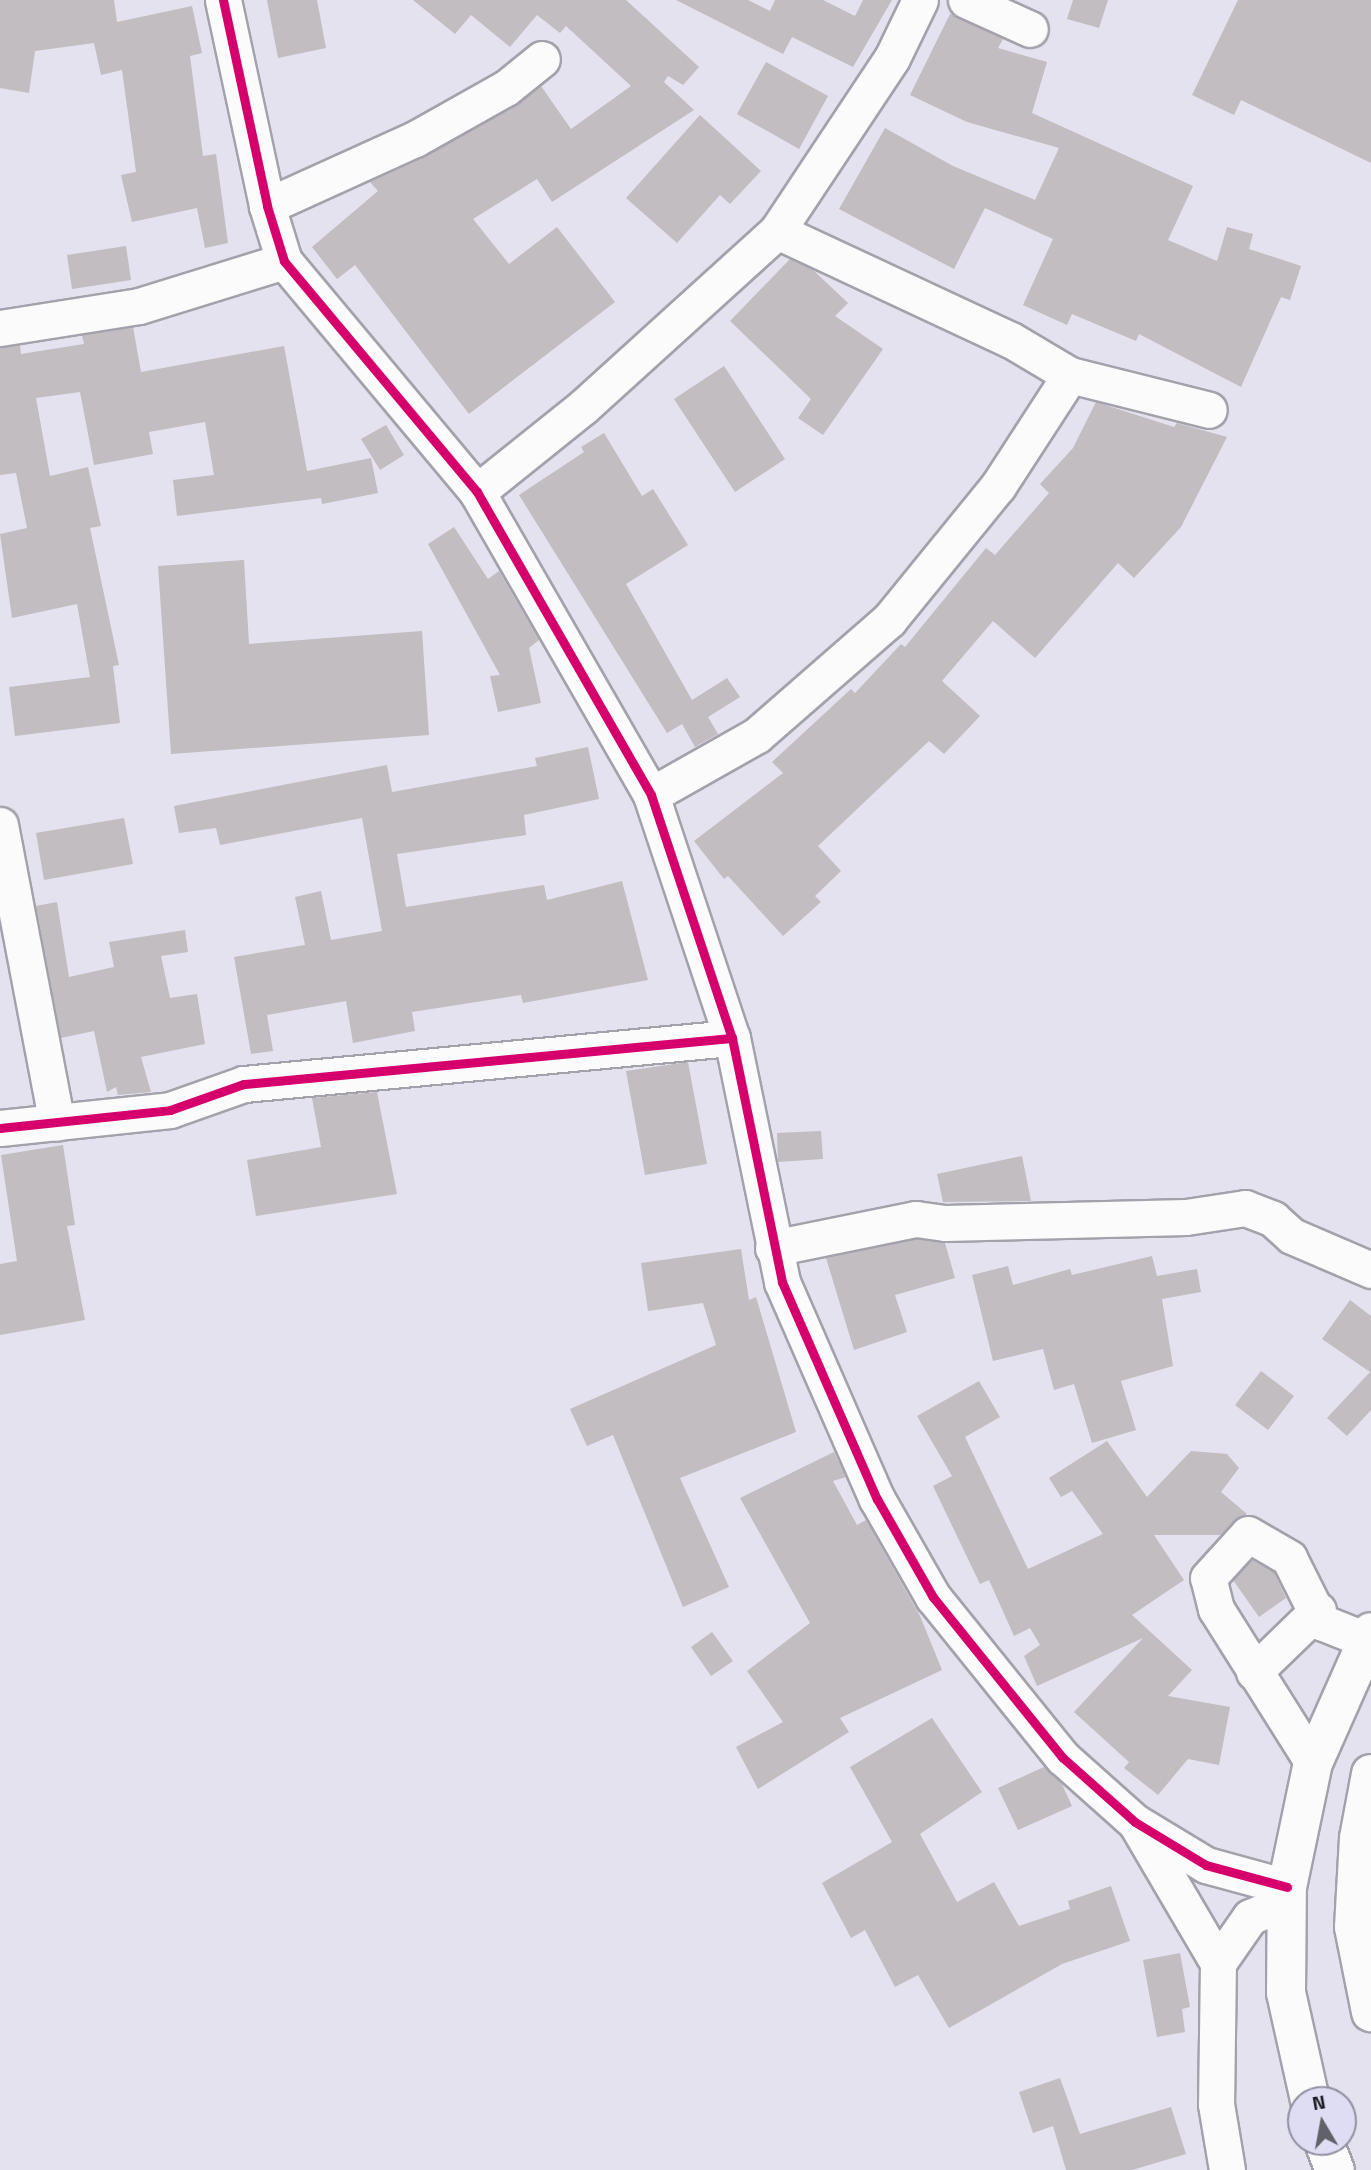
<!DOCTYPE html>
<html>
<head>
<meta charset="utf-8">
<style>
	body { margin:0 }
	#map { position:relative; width:1371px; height:2170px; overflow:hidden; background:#e3e2ee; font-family:"Titillium Web",sans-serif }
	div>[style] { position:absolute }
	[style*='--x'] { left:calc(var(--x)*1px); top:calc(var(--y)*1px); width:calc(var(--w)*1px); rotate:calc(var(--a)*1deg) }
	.building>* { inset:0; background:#c1bdc0 }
	.roads { filter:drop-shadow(2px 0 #a3a2ab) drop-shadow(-2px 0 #a3a2ab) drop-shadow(0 2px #a3a2ab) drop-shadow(0 -2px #a3a2ab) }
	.minor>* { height:35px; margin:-17.5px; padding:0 17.5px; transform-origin:17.5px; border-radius:17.5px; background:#fbfbfc }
	.major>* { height:38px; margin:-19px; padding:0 19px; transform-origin:19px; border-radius:19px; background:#fbfbfc }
	.cycleway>* { height:9px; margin:-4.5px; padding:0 4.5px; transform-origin:4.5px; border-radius:4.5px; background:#d6006c }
	span { translate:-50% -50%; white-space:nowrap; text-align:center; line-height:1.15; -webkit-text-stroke:6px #dfddf3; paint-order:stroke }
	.north { position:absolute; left:1287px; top:2086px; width:70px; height:70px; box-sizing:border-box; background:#dfddf3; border:2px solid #918fa0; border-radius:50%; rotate:350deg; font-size:19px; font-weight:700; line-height:28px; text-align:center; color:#1c1b23 }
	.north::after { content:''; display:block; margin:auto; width:24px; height:32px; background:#62616a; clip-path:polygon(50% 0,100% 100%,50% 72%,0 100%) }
</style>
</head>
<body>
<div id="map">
	<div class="building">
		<div style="clip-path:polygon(0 0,114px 0,117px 22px,192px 6px,202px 53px,190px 56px,203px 156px,216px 154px,228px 243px,205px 248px,197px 208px,132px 222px,121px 175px,136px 172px,122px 70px,101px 75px,94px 43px,35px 51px,29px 93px,0 88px)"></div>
		<div style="clip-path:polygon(267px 0,317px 0,326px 48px,278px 58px)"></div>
		<div style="clip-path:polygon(413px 0,626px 0,699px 67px,683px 85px,668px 76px,664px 82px,694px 110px,552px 202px,537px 179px,473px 219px,509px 264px,557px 227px,615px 302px,469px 414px,355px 265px,337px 279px,312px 247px,378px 191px,370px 182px,425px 157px,541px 86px,571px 129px,631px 86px,566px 26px,560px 33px,537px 15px,510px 47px,471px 15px,455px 34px)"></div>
		<div style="clip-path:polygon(676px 0,748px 0,770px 11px,775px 0,823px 0,855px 16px,863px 0,892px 0,853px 67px,792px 37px,783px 54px)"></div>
		<div style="clip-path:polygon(1073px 0,1108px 0,1099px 28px,1067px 19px)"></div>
		<div style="clip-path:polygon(1238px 0,1371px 0,1371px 163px,1241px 100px,1234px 115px,1192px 95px)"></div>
		<div style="clip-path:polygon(950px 14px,1003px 39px,998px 48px,1047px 62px,1032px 113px,1193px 186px,1168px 240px,1217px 261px,1227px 227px,1253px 234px,1249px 249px,1301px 266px,1290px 300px,1281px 297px,1241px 387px,1139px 334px,1136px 341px,1072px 314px,1067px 325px,1023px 305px,1053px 239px,985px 208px,954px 269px,839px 209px,885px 128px,953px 166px,1035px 200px,1059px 148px,967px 122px,910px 95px)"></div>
		<div style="clip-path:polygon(766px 62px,828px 96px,799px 149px,737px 114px)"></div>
		<div style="clip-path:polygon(700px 115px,761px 171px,730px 204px,720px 195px,677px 243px,626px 198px)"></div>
		<div style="clip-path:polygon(126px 246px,131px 280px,72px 289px,67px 255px)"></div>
		<div style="clip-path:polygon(790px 259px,812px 269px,848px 303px,835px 316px,883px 349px,823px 435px,798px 418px,811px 399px,730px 321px)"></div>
		<div style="clip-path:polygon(133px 327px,141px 372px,284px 346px,307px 471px,371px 458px,378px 493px,322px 504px,321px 498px,177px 516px,173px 480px,214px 475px,205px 422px,149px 432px,153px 454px,94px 465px,80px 392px,36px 398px,50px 476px,88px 467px,101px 526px,90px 528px,119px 665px,113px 666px,120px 723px,15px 736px,9px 687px,90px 677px,77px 604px,12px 618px,0 534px,27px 528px,16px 473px,0 475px,0 348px,20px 345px,21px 354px,84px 344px,82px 335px)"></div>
		<div style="clip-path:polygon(724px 366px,785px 459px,735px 492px,674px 399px)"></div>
		<div style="clip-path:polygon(1096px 402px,1174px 427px,1177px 423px,1227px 437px,1181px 527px,1134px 578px,1118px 563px,1035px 658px,993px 621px,942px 681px,980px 716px,944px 754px,929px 741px,818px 846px,841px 871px,815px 896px,821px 902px,783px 936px,728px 876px,724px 879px,694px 841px,783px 773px,772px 762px,851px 689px,855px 693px,901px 644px,905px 647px,986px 548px,995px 555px,1049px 493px,1040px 484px,1073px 448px)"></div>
		<div style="clip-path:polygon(386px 425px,404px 455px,380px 470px,361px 439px)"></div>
		<div style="clip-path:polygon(604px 433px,642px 496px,653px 489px,688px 545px,626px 584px,692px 700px,727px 678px,740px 697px,708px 717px,718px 734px,695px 747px,682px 724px,667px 733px,519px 495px,584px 452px,581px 447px)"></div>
		<div style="clip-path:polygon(454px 527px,488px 579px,499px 571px,539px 640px,529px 648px,541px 703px,498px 712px,490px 676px,500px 675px,428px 544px)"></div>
		<div style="clip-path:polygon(244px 560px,249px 644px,422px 631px,429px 735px,171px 754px,158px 566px)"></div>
		<div style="clip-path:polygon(588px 747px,599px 799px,524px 815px,526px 835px,397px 854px,406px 907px,544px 885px,547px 900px,622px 881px,648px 980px,523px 1003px,521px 995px,412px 1012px,415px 1031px,353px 1043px,346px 1001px,267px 1015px,273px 1051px,251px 1054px,234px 957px,305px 945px,295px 897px,321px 891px,331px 940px,382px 931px,362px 818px,220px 845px,216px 828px,179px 833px,174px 806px,387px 765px,392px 792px,537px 766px,535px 758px)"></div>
		<div style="clip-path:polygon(124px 818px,133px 864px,44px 880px,36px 833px)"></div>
		<div style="clip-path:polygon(57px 902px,69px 977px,114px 967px,109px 942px,185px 930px,188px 952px,161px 956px,170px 998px,197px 994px,205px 1044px,141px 1057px,151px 1092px,118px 1095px,116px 1087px,107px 1092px,94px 1031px,61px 1038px,36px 906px)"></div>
		<div style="clip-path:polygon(688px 1062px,707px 1164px,645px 1175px,626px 1071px)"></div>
		<div style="clip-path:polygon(377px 1092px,397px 1194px,256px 1216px,247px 1160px,321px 1147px,312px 1098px)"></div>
		<div style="clip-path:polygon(821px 1131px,823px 1159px,778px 1162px,777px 1133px)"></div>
		<div style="clip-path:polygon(63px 1145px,75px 1225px,67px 1226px,85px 1320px,0 1335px,0 1264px,17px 1261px,1px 1155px)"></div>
		<div style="clip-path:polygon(1022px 1156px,1031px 1201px,943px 1202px,937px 1174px)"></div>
		<div style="clip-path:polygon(917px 1239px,945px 1243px,955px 1278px,895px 1295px,907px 1332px,854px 1350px,826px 1258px)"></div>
		<div style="clip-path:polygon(741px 1249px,749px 1300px,756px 1297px,796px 1432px,680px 1478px,729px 1587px,683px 1607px,613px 1435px,587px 1446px,570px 1409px,716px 1345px,703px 1303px,648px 1311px,641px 1263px)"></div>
		<div style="clip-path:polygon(1152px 1256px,1157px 1276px,1197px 1269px,1201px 1292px,1162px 1299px,1173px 1366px,1121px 1381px,1136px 1430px,1092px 1443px,1074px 1384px,1054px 1390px,1043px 1349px,993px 1361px,972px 1275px,1008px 1266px,1013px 1285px,1070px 1269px,1072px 1275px)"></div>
		<div style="clip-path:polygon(1350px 1300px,1371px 1316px,1371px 1410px,1347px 1436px,1327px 1418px,1370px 1372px,1322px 1339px)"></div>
		<div style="clip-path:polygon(1261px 1371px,1294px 1396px,1268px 1430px,1235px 1405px)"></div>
		<div style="clip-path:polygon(979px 1381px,1000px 1417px,965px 1437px,1028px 1569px,1103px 1534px,1072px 1491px,1061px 1497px,1049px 1478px,1107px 1441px,1147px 1497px,1191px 1451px,1227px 1454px,1239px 1468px,1221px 1492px,1247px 1514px,1220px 1535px,1154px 1535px,1184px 1580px,1132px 1615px,1192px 1670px,1168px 1696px,1230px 1707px,1219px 1765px,1188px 1759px,1158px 1795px,1124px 1768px,1129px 1762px,1074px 1712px,1143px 1638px,1037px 1686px,1024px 1656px,1040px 1645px,1030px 1628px,1014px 1636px,989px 1580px,980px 1584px,933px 1486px,952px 1476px,917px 1416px)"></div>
		<div style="clip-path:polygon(834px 1452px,846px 1477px,833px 1481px,857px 1525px,866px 1520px,920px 1616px,942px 1670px,840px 1718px,849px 1732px,758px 1789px,736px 1747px,783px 1722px,747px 1671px,810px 1623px,740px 1498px)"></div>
		<div style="clip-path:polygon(1252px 1560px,1274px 1572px,1286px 1598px,1259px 1617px,1233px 1580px)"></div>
		<div style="clip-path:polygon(712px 1632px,733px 1661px,711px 1676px,691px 1647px)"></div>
		<div style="clip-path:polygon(932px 1718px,982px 1792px,920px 1834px,957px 1902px,994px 1882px,1019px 1926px,1070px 1909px,1068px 1901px,1111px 1886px,1130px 1941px,1062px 1964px,949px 2028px,918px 1975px,895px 1987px,865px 1930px,851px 1938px,822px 1883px,892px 1842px,850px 1767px)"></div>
		<div style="clip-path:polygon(1044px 1767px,1062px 1784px,1072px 1806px,1018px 1830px,998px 1788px)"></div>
		<div style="clip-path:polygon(1180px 1953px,1190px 2007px,1182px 2009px,1185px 2032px,1157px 2037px,1143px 1960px)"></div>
		<div style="clip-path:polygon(1060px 2078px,1080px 2134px,1171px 2107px,1186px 2154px,1132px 2170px,1066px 2170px,1053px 2126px,1033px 2133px,1019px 2092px)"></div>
	</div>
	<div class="roads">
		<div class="minor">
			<div style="--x:223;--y:0;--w:211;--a:77.9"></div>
			<div style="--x:267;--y:206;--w:58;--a:72.8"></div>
			<div style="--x:284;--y:261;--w:301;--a:50.1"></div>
			<div style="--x:477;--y:492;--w:349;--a:60.1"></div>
			<div style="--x:651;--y:795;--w:256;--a:71.6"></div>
			<div style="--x:732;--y:1038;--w:249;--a:78.4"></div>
			<div style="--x:782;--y:1282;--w:237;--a:66.4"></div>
			<div style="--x:877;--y:1499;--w:113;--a:60.3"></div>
			<div style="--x:933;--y:1597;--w:206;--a:51.1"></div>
			<div style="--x:1062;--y:1757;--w:98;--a:41.7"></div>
			<div style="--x:1135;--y:1822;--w:83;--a:31.2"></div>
			<div style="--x:1206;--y:1865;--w:84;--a:15.2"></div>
			<div style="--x:966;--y:0;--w:70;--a:24.4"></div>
			<div style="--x:267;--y:206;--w:162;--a:-24.4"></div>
			<div style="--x:415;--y:139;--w:104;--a:-29.3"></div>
			<div style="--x:506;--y:88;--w:46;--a:-38.9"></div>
			<div style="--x:777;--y:231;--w:258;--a:25"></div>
			<div style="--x:1011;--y:340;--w:69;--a:30.7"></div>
			<div style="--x:1070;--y:375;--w:143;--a:14.1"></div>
			<div style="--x:0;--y:328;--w:141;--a:-9"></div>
			<div style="--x:139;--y:306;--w:152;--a:-17.2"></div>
			<div style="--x:477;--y:492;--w:136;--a:-38.7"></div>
			<div style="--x:583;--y:407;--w:262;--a:-42.2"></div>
			<div style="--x:777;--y:231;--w:208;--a:-56.4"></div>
			<div style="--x:892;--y:58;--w:64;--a:-64.2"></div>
			<div style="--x:651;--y:795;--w:122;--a:-29.5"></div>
			<div style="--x:757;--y:735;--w:175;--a:-41.1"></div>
			<div style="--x:889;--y:620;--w:173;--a:-50.9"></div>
			<div style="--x:998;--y:486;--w:132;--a:-57"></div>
			<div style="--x:0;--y:825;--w:303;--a:79.2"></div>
			<div style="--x:0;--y:1128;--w:171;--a:-6"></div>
			<div style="--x:170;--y:1110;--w:78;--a:-19.4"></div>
			<div style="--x:244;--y:1084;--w:490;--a:-5.4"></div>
			<div style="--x:773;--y:1248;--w:146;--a:-11.5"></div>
			<div style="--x:916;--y:1219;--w:29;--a:8"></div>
			<div style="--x:945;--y:1223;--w:241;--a:-1.4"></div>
			<div style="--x:1186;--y:1217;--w:60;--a:-8.7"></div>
			<div style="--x:1245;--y:1208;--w:30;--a:21"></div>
			<div style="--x:1273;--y:1219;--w:25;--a:42"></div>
			<div style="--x:1292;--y:1236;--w:86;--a:23.3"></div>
			<div style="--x:1254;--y:1672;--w:89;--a:-44.1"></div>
			<div style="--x:1313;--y:1763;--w:182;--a:-122.2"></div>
			<div style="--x:1216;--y:1609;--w:32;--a:-104"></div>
			<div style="--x:1208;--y:1578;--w:59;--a:-47.7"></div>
			<div style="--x:1248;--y:1534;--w:48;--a:30.3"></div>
			<div style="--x:1289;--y:1558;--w:72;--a:63.4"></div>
			<div style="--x:1321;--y:1622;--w:48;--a:21.8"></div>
			<div style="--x:1137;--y:1825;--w:160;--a:59.6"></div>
			<div style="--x:1218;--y:1963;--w:141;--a:90.8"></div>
			<div style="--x:1216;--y:2104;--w:67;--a:80.5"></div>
			<div style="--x:1218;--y:1963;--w:56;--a:-55.2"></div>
			<div style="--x:1250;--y:1917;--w:39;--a:-23"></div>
		</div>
		<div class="major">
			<div style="--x:1371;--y:1774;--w:65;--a:100.6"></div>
			<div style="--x:1359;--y:1838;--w:89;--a:93.2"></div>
			<div style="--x:1354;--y:1927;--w:87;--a:78.7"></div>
			<div style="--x:1310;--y:2100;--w:110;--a:-102.6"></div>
			<div style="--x:1286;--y:1993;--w:106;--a:-89.5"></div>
			<div style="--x:1287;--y:1887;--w:127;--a:-78.2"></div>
			<div style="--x:1313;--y:1763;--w:143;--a:-66.1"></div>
			<div style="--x:1324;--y:2142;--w:30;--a:69"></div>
		</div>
	</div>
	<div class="cycleway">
		<div style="--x:223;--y:0;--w:211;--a:77.9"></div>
		<div style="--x:267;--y:206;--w:58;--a:72.8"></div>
		<div style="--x:284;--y:261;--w:301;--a:50.1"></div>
		<div style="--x:477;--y:492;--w:349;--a:60.1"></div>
		<div style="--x:651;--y:795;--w:256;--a:71.6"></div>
		<div style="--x:732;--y:1038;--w:249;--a:78.4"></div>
		<div style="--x:782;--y:1282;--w:237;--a:66.4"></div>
		<div style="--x:877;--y:1499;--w:113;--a:60.3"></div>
		<div style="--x:933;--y:1597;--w:206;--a:51.1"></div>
		<div style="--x:1062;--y:1757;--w:98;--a:41.7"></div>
		<div style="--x:1135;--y:1822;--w:83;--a:31.2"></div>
		<div style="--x:1206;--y:1865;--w:84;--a:15.2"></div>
		<div style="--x:0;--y:1128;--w:171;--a:-6"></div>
		<div style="--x:170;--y:1110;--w:78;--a:-19.4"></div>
		<div style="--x:244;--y:1084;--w:490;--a:-5.4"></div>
	</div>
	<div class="north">N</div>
</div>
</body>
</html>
